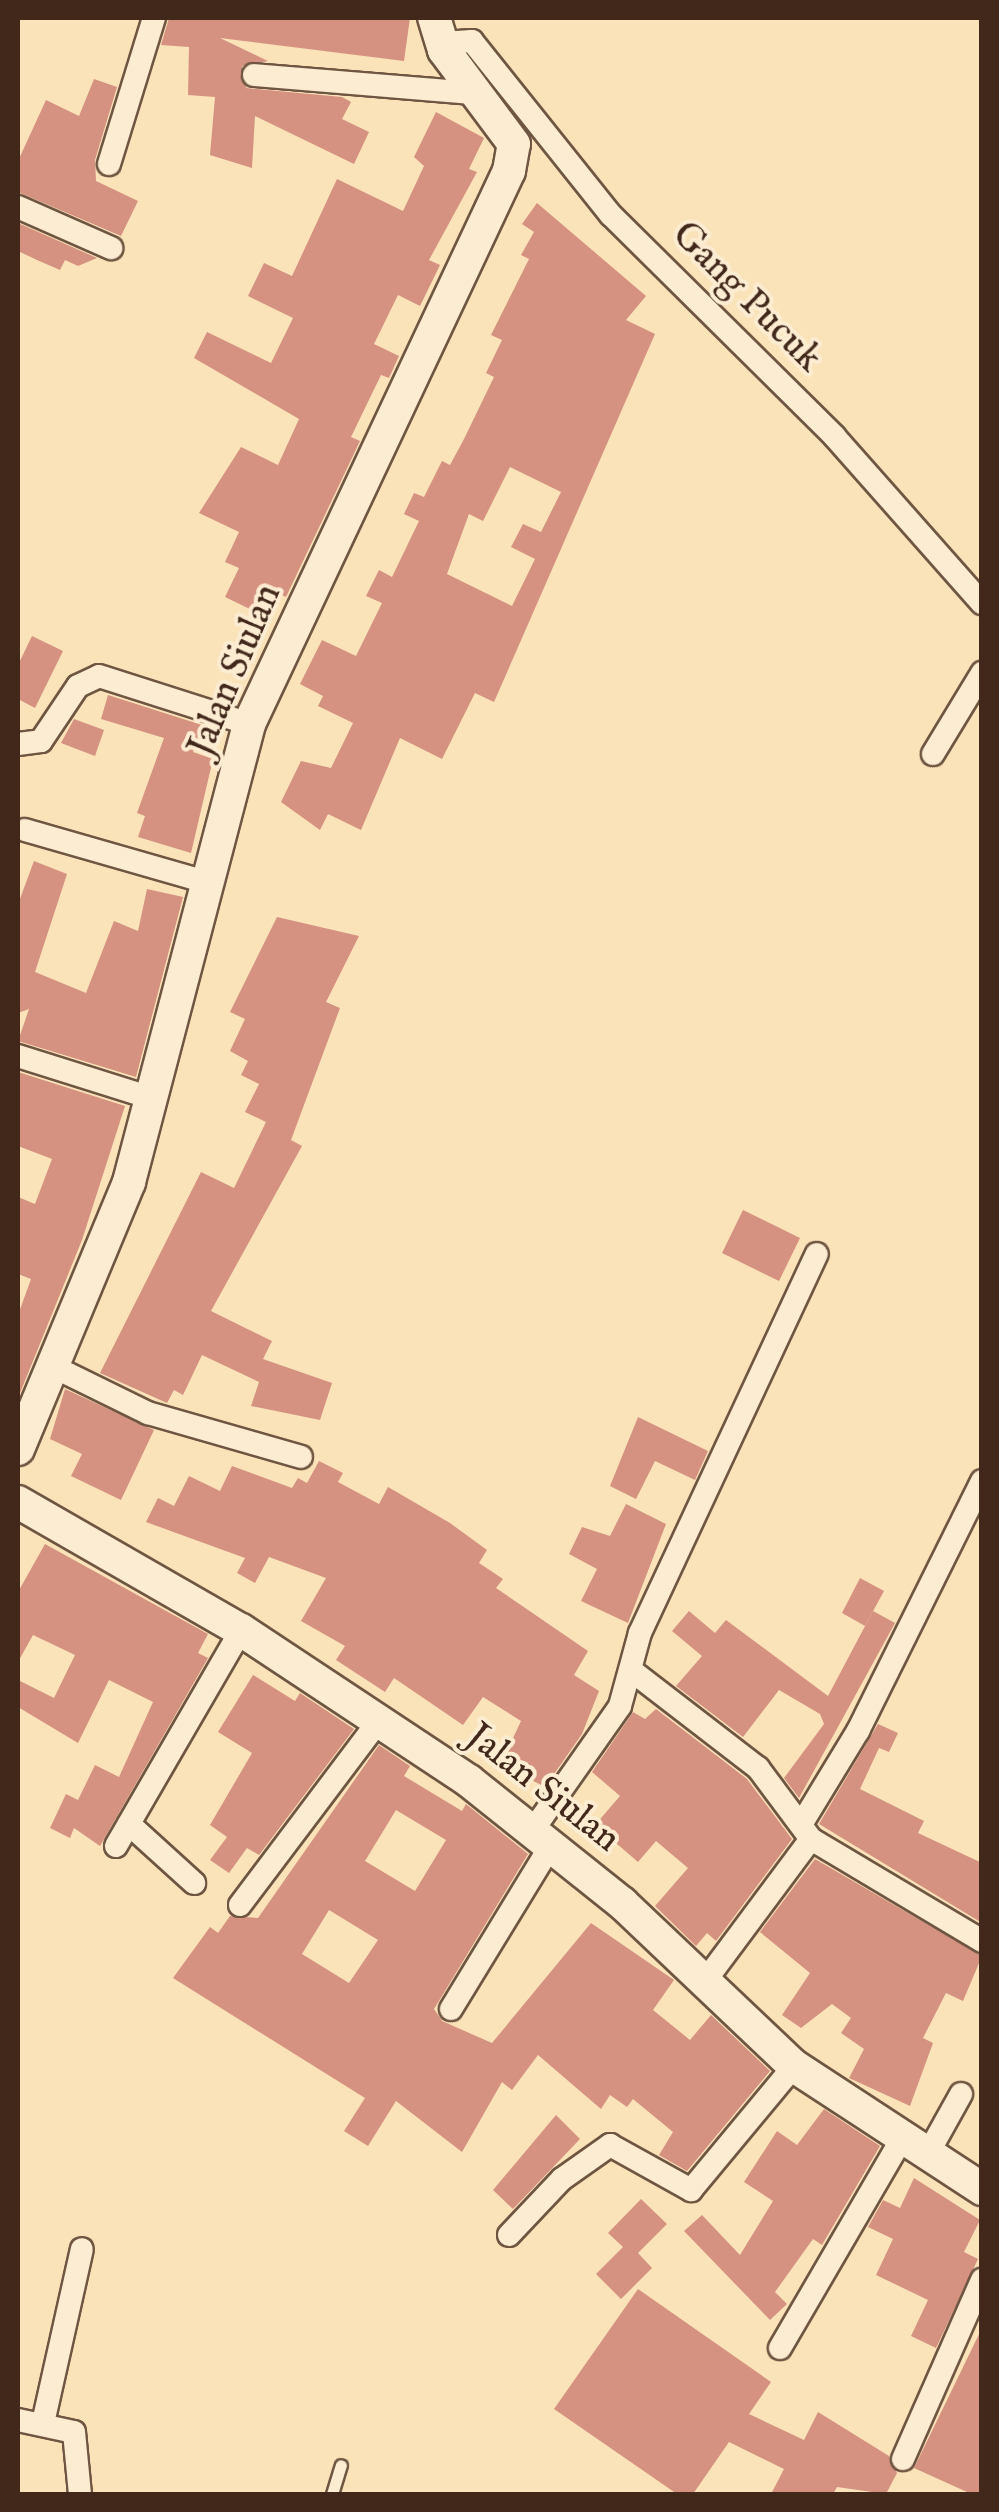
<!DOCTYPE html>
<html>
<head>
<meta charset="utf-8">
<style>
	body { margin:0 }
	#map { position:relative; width:999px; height:2512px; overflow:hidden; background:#fae2b9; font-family:"IM FELL English",serif }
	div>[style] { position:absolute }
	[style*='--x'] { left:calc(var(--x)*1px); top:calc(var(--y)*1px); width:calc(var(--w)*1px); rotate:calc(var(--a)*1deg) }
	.building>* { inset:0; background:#d69280 }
	.roads { filter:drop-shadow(2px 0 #6f5642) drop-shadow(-2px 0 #6f5642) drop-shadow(0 2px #6f5642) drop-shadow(0 -2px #6f5642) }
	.lane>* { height:11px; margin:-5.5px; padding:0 5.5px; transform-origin:5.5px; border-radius:5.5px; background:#fcecd2 }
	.street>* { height:22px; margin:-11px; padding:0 11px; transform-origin:11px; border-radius:11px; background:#fcecd2 }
	.secondary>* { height:32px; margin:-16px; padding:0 16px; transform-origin:16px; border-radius:16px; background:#fcecd2 }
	span { translate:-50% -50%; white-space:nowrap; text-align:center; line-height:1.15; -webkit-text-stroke:8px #fcecd2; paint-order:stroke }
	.street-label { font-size:38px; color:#41281b }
	.frame { position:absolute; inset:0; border:20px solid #41281b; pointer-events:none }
</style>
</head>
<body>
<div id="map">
	<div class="building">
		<div style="clip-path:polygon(169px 18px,410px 18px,404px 61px,220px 38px,268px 61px,242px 66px,246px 88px,342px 97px,351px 102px,342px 119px,369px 132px,354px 164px,255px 116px,252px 168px,210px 155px,215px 97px,188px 95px,189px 47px,161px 45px)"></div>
		<div style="clip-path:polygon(94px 79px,117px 87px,95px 160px,96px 181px,138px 201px,121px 236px,18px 192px,18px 161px,46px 100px,79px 116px)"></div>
		<div style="clip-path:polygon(436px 112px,484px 138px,469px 169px,477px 172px,429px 260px,440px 265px,420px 306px,398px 295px,374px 344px,399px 356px,389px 378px,381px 375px,351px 437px,360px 441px,286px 597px,267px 588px,256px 612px,225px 597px,239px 568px,225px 562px,239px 532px,199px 513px,241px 447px,278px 465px,299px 419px,194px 358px,207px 332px,271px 363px,293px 318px,248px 296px,264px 263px,292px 276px,337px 179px,403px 211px,424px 166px,414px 157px)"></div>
		<div style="clip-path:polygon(evenodd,537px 203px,646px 296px,626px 320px,655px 334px,494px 702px,475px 693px,442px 759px,400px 738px,361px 830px,328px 814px,320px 830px,281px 802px,301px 761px,331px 768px,353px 723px,318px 706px,323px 696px,300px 684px,322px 640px,356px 656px,382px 603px,366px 596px,379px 570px,392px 577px,419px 521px,404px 514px,414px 493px,424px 497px,442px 461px,450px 465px,464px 439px,494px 377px,486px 373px,502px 340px,491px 335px,529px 259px,521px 255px,534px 232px,522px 224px,537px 203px,510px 467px,561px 492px,541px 532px,523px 524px,511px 547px,535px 559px,512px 606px,447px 574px,469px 514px,483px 521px,510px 467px)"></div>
		<div style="clip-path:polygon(18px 223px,97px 258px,78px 266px,65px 260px,60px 270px,37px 260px,18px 251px)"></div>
		<div style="clip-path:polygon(32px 636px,63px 651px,35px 708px,18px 699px,18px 665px)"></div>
		<div style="clip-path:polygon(108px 695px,202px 725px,193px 752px,213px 759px,191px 853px,138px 837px,145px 816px,137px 813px,164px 738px,101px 719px)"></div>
		<div style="clip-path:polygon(74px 719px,104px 730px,95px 756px,61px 743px)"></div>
		<div style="clip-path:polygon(34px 861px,67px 874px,35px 972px,86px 993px,114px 921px,138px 931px,147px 889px,183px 897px,136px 1077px,18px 1041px,29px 1009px,18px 1013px,18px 904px)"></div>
		<div style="clip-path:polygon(277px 917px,359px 936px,326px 1002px,340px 1008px,291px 1140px,302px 1146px,211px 1311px,272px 1341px,263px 1359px,332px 1383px,320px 1420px,251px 1406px,259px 1382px,202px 1355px,183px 1395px,174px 1390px,167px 1403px,100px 1373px,201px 1172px,234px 1188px,266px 1122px,245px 1112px,259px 1084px,241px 1075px,248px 1061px,230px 1051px,245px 1019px,230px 1012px)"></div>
		<div style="clip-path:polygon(18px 1072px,125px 1106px,82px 1240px,18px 1398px,18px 1315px,31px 1279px,18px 1274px,18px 1197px,35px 1204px,52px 1159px,18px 1146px)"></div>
		<div style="clip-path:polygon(743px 1210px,800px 1238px,779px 1281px,722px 1253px)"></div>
		<div style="clip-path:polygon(65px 1389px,154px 1430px,121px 1500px,71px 1476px,82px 1454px,50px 1439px)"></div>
		<div style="clip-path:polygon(638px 1417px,708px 1451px,695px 1480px,655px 1461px,636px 1499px,610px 1486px)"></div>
		<div style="clip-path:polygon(319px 1461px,343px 1473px,338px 1482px,379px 1504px,388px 1487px,450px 1523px,487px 1550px,479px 1563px,503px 1579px,496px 1588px,588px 1651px,574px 1675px,599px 1691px,582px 1734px,545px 1787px,514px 1771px,520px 1759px,506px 1753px,521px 1721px,483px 1697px,463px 1725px,394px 1678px,385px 1692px,336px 1660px,345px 1646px,301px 1621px,326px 1578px,269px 1557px,255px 1583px,237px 1573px,245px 1558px,146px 1522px,158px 1498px,174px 1506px,189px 1476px,220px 1491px,232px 1466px,292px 1488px,298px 1478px,307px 1483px)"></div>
		<div style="clip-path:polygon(626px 1504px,666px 1524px,628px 1623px,581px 1601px,597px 1569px,569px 1554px,582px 1527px,610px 1536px)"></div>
		<div style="clip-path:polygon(45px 1544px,208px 1634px,198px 1653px,208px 1658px,100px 1846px,74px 1828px,70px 1838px,50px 1828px,66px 1794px,78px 1800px,95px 1765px,119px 1777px,153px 1702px,109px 1680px,78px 1743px,18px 1707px,18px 1680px,54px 1698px,75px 1655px,33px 1635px,18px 1662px,18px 1592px)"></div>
		<div style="clip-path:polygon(860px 1578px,884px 1591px,865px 1626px,842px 1613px)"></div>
		<div style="clip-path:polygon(689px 1611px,715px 1633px,726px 1620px,828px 1696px,873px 1611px,895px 1623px,799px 1798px,784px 1778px,824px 1724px,820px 1714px,779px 1690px,743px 1737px,676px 1686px,702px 1656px,672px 1631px)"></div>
		<div style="clip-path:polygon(253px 1675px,295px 1701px,300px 1693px,354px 1729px,259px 1855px,247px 1848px,229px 1873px,210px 1860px,227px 1837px,210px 1825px,252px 1753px,218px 1732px)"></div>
		<div style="clip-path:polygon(656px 1709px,747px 1779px,792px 1839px,716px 1941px,707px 1933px,696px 1946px,655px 1906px,688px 1868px,656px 1841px,638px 1862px,595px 1825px,620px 1796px,592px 1772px,633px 1712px,645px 1719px)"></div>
		<div style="clip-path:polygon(878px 1724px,898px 1733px,889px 1752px,879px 1748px,860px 1789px,924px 1821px,918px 1833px,982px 1863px,982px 1923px,819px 1824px)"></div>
		<div style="clip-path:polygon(evenodd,379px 1745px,410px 1766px,404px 1776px,462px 1811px,466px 1804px,528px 1854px,434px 2009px,442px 2021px,492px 2043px,591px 1923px,674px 1980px,653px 2010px,690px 2040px,711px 2015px,770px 2071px,687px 2171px,659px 2155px,673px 2132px,633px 2099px,627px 2107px,610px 2095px,601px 2109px,538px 2055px,512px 2090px,502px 2082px,462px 2152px,396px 2101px,368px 2146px,344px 2131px,365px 2098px,173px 1978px,210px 1927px,218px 1933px,230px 1916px,258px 1918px,379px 1745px,396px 1810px,446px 1840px,415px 1891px,365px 1861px,396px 1810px,379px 1745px,329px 1910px,378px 1940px,349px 1983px,302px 1954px,329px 1910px)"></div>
		<div style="clip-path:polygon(815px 1859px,982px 1956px,963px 2001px,946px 1993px,923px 2038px,933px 2043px,910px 2106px,849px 2078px,864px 2049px,841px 2033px,851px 2018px,832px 2004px,801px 2028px,782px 2015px,810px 1973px,760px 1932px)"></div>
		<div style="clip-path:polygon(824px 2109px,880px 2146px,822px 2245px,813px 2239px,775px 2292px,787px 2304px,770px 2320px,684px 2231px,702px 2215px,740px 2255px,773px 2201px,744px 2182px,777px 2131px,797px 2145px)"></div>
		<div style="clip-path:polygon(556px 2115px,580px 2139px,513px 2209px,493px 2190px)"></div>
		<div style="clip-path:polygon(914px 2178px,980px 2220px,964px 2252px,978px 2259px,936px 2348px,911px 2336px,928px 2300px,876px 2275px,893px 2239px,868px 2227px,883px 2200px,900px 2208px)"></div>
		<div style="clip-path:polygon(641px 2199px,667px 2224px,638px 2253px,652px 2268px,621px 2299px,596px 2274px,623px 2247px,608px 2233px)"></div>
		<div style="clip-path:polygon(638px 2289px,771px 2382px,749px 2414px,804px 2440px,818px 2412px,889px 2456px,897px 2473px,886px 2494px,837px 2487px,833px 2494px,771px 2494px,784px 2469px,729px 2442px,693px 2494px,677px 2494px,554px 2409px)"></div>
		<div style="clip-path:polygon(982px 2328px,982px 2492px,967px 2492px,914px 2468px)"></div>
	</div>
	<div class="roads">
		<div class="lane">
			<div style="--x:332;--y:2494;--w:30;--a:-73"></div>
		</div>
		<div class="street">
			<div style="--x:442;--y:43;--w:30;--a:-4"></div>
			<div style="--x:472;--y:41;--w:223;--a:51.4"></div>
			<div style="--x:611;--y:215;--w:314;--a:44.7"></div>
			<div style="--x:834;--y:436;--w:223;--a:48.5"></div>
			<div style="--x:254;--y:75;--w:220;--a:4.7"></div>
			<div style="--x:109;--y:164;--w:153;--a:-72.9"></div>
			<div style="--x:18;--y:207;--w:102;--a:23.8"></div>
			<div style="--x:18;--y:744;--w:23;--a:-7"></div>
			<div style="--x:41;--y:741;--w:66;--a:-56.1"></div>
			<div style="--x:78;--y:686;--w:23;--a:-25"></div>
			<div style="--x:99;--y:676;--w:157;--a:17.7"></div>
			<div style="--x:933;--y:754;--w:95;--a:-58.8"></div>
			<div style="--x:25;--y:830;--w:192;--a:16"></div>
			<div style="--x:18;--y:1056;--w:143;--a:17.5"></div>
			<div style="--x:54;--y:1367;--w:105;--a:26.1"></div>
			<div style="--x:148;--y:1413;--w:159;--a:16"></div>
			<div style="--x:632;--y:1671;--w:159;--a:37.6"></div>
			<div style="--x:758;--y:1768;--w:89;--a:53.3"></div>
			<div style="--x:811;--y:1839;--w:199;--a:30.8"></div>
			<div style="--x:802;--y:1823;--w:108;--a:-58.7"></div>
			<div style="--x:858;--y:1731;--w:279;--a:-63.6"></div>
			<div style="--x:129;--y:1824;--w:88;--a:42.2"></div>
			<div style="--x:533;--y:1830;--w:151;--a:-54.9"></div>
			<div style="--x:620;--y:1706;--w:76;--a:-74.7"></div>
			<div style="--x:640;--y:1633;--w:418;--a:-65"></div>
			<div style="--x:116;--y:1846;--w:250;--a:-59.9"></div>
			<div style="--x:240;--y:1905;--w:233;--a:-53"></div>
			<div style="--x:705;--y:1981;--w:177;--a:-53.3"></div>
			<div style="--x:451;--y:2009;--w:192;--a:-58.6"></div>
			<div style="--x:926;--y:2157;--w:72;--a:-60.9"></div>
			<div style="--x:509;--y:2235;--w:77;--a:-46.6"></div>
			<div style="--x:562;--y:2179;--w:59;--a:-35.3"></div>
			<div style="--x:610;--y:2145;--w:93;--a:29.1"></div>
			<div style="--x:691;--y:2190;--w:161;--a:-50.3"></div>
			<div style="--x:780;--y:2348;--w:241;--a:-59.8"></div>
			<div style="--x:18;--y:2420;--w:57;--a:12.1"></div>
			<div style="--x:74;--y:2432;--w:62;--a:84.5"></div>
			<div style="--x:43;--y:2423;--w:178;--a:-77.4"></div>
			<div style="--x:903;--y:2459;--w:196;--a:-66.2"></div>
		</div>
		<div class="secondary">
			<div style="--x:18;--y:1449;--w:289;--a:-67.4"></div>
			<div style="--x:129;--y:1182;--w:473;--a:-75.3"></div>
			<div style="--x:249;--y:724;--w:611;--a:-64.82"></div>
			<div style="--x:509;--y:171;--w:27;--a:-80"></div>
			<div style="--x:514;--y:144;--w:117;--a:-126.7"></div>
			<div style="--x:444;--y:50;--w:34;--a:-107"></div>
			<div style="--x:18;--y:1502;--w:257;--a:29.9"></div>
			<div style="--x:241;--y:1630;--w:273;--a:33.5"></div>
			<div style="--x:469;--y:1781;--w:196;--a:38.6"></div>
			<div style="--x:622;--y:1903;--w:237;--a:43.5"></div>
			<div style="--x:794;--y:2066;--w:225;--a:33.2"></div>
		</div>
	</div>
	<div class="street-label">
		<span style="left:746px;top:298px;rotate:45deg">Gang Pucuk</span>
		<span style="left:236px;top:671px;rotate:-67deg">Jalan Siulan</span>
		<span style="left:542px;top:1789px;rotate:38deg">Jalan Siulan</span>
	</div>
	<div class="frame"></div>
</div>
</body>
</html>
